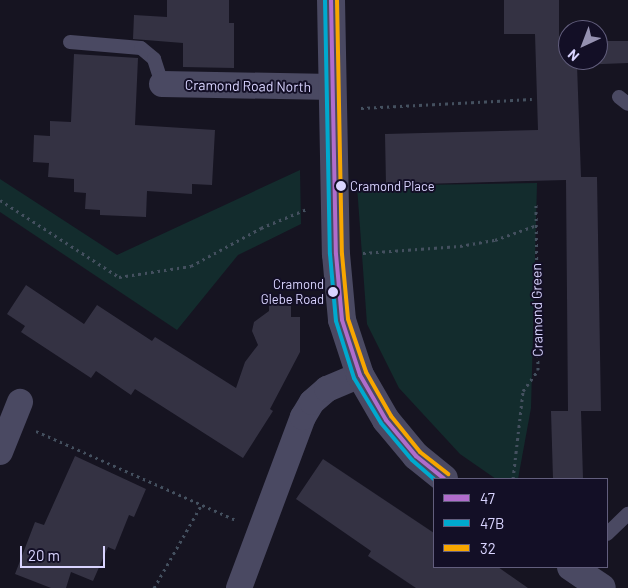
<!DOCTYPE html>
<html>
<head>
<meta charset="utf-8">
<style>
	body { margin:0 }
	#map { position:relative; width:628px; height:588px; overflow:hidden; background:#161421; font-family:Barlow,sans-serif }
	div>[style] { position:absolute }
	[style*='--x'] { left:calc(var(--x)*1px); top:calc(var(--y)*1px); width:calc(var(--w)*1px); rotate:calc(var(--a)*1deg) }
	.green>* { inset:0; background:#132c2d }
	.building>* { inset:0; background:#343243 }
	.path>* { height:3px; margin-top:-1.5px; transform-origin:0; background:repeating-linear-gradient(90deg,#44505f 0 2.5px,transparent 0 6.5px) }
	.service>* { height:14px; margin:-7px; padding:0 7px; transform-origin:7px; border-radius:7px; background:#4a4962 }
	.minor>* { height:26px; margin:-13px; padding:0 13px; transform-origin:13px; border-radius:13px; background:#4a4962 }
	.tertiary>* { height:28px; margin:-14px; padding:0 14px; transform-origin:14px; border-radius:14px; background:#4a4962 }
	.bus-1>* { height:4px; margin:-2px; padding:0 2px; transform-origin:2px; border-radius:2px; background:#b06ccc }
	.bus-2>* { height:4px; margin:-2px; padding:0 2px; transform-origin:2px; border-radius:2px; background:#00a9ce }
	.bus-3>* { height:4px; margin:-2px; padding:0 2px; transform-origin:2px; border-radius:2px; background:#f7a600 }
	.dots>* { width:14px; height:14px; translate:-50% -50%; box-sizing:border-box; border:2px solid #130f26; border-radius:50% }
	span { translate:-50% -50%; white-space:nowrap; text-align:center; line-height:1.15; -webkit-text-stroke:4px #130f26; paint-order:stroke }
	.bus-label { font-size:13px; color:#d9d4ff }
	.left { translate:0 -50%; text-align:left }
	.right { translate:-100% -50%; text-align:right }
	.street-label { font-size:14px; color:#d9d4ff }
	.legend { position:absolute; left:433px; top:478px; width:175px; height:90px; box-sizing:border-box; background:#130f26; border:1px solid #625e7d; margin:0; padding:6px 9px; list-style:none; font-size:15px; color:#d9d4ff }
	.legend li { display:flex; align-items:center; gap:10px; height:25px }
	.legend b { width:25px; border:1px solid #625e7d }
	.north { position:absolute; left:558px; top:20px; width:50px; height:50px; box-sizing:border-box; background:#130f26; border:1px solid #625e7d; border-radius:50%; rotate:223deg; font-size:14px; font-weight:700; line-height:20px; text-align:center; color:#d9d4ff }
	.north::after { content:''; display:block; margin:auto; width:18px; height:22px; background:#9591b1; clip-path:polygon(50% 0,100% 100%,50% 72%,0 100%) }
	.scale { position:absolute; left:20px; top:546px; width:85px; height:22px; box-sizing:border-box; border:2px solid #d9d4ff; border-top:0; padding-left:6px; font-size:15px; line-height:18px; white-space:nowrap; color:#d9d4ff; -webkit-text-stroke:4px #130f26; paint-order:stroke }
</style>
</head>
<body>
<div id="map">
	<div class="green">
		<div style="clip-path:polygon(300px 170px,301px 224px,238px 255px,177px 330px,0 212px,0 179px,117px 255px)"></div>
		<div style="clip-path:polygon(537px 183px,531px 408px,518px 479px,496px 479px,460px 454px,399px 388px,367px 324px,357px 186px)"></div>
	</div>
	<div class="building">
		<div style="clip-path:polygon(167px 0,229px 0,229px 23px,234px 23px,234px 68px,183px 67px,183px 43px,133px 39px,134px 15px,167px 17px)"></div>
		<div style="clip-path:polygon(504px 0,559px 0,559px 42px,568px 42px,568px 60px,598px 60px,598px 41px,628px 41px,628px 63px,577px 65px,581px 177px,597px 177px,601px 411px,568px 411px,566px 180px,386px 185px,385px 134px,538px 130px,535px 34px,504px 34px)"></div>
		<div style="clip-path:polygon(74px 54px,138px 58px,135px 125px,215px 130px,212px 185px,192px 184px,192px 194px,147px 191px,146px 217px,100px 215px,100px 210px,85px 209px,86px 193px,74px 192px,74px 179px,48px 177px,49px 163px,33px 162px,34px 135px,50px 136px,50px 121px,71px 122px)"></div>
		<div style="clip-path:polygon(26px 285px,84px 324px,97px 305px,152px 341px,155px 337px,236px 388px,245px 362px,258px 345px,252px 331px,254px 322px,269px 311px,269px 305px,291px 306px,291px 317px,300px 317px,300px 352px,270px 409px,273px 411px,243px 458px,135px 389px,131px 395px,96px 371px,91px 378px,21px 332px,25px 326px,7px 314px)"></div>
		<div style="clip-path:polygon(551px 411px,581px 411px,583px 479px,553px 479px)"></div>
		<div style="clip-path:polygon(75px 456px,146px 489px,134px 517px,129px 515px,115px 550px,108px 547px,93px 581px,71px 572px,66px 588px,51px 588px,15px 574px,35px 522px,44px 525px)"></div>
		<div style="clip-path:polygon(323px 459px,434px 533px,434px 567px,498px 567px,528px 588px,416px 588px,368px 556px,371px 551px,296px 499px)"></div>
	</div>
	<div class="path">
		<div style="--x:361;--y:108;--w:171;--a:-3"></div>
		<div style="--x:0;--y:200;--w:142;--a:32.9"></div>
		<div style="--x:119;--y:277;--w:73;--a:-8.7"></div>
		<div style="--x:191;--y:266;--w:80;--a:-28.5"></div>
		<div style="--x:261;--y:228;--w:50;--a:-22.4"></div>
		<div style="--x:363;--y:253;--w:97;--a:-4.1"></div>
		<div style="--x:460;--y:246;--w:36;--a:-10"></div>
		<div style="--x:495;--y:240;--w:45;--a:-19.7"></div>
		<div style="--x:36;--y:431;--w:219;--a:24"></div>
		<div style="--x:513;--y:479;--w:89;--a:-83.5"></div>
		<div style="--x:523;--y:391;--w:26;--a:-54"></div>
		<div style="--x:538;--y:370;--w:167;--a:-90.7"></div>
		<div style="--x:154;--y:588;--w:97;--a:-60.3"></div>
	</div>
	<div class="service">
		<div style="--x:70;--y:42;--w:71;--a:4.8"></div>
		<div style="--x:141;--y:48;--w:17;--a:40"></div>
		<div style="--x:154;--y:59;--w:26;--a:72"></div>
		<div style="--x:619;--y:97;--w:11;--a:38"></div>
		<div style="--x:607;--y:534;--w:29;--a:-44"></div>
	</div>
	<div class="minor">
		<div style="--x:162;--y:84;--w:171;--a:1"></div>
		<div style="--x:0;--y:452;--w:54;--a:-68.2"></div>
		<div style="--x:239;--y:588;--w:183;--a:-69.5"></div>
		<div style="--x:303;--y:417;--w:17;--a:-59"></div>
		<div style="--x:312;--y:402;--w:20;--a:-41"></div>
		<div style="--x:327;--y:389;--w:36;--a:-23"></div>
	</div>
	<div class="tertiary">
		<div style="--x:331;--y:0;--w:254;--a:88.9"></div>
		<div style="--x:336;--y:254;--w:66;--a:84.8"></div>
		<div style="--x:342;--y:320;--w:58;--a:71.9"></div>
		<div style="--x:360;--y:375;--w:52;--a:60"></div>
		<div style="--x:386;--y:420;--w:47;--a:50.2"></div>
		<div style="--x:416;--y:456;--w:36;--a:39"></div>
		<div style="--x:571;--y:567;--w:37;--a:34"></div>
	</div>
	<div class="bus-1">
		<div style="--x:331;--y:0;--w:254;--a:88.9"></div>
		<div style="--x:336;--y:254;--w:66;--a:84.8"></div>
		<div style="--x:342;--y:320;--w:58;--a:71.9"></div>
		<div style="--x:360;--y:375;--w:52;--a:60"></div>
		<div style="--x:386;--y:420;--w:47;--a:50.2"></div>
		<div style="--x:416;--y:456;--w:36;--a:39"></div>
	</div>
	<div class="bus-2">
		<div style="--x:325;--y:0;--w:254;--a:88.9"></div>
		<div style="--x:330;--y:254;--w:67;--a:84.9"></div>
		<div style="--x:336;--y:321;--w:60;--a:72.5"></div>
		<div style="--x:354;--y:378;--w:52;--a:59"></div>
		<div style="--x:381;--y:423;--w:48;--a:50"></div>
		<div style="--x:412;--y:460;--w:29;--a:41"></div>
	</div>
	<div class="bus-3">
		<div style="--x:337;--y:0;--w:254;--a:88.9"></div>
		<div style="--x:342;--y:254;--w:65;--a:84.7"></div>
		<div style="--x:348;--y:319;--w:56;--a:71.2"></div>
		<div style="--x:366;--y:372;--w:51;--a:60.4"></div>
		<div style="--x:391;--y:416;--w:46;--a:51.1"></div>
		<div style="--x:420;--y:452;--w:36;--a:38"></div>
	</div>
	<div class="dots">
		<div style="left:341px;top:186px;background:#d9d4ff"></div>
		<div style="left:333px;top:292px;background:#d9d4ff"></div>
	</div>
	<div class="bus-label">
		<span class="left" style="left:350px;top:186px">Cramond Place</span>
		<span class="right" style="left:324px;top:292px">Cramond<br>Glebe Road</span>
	</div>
	<div class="street-label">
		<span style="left:248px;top:86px;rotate:1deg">Cramond Road North</span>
		<span style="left:537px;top:310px;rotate:-91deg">Cramond Green</span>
	</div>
	<ul class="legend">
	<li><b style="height:6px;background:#b06ccc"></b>47</li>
	<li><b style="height:6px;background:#00a9ce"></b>47B</li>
	<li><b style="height:6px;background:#f7a600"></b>32</li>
	</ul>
	<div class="north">N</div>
	<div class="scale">20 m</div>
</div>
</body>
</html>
